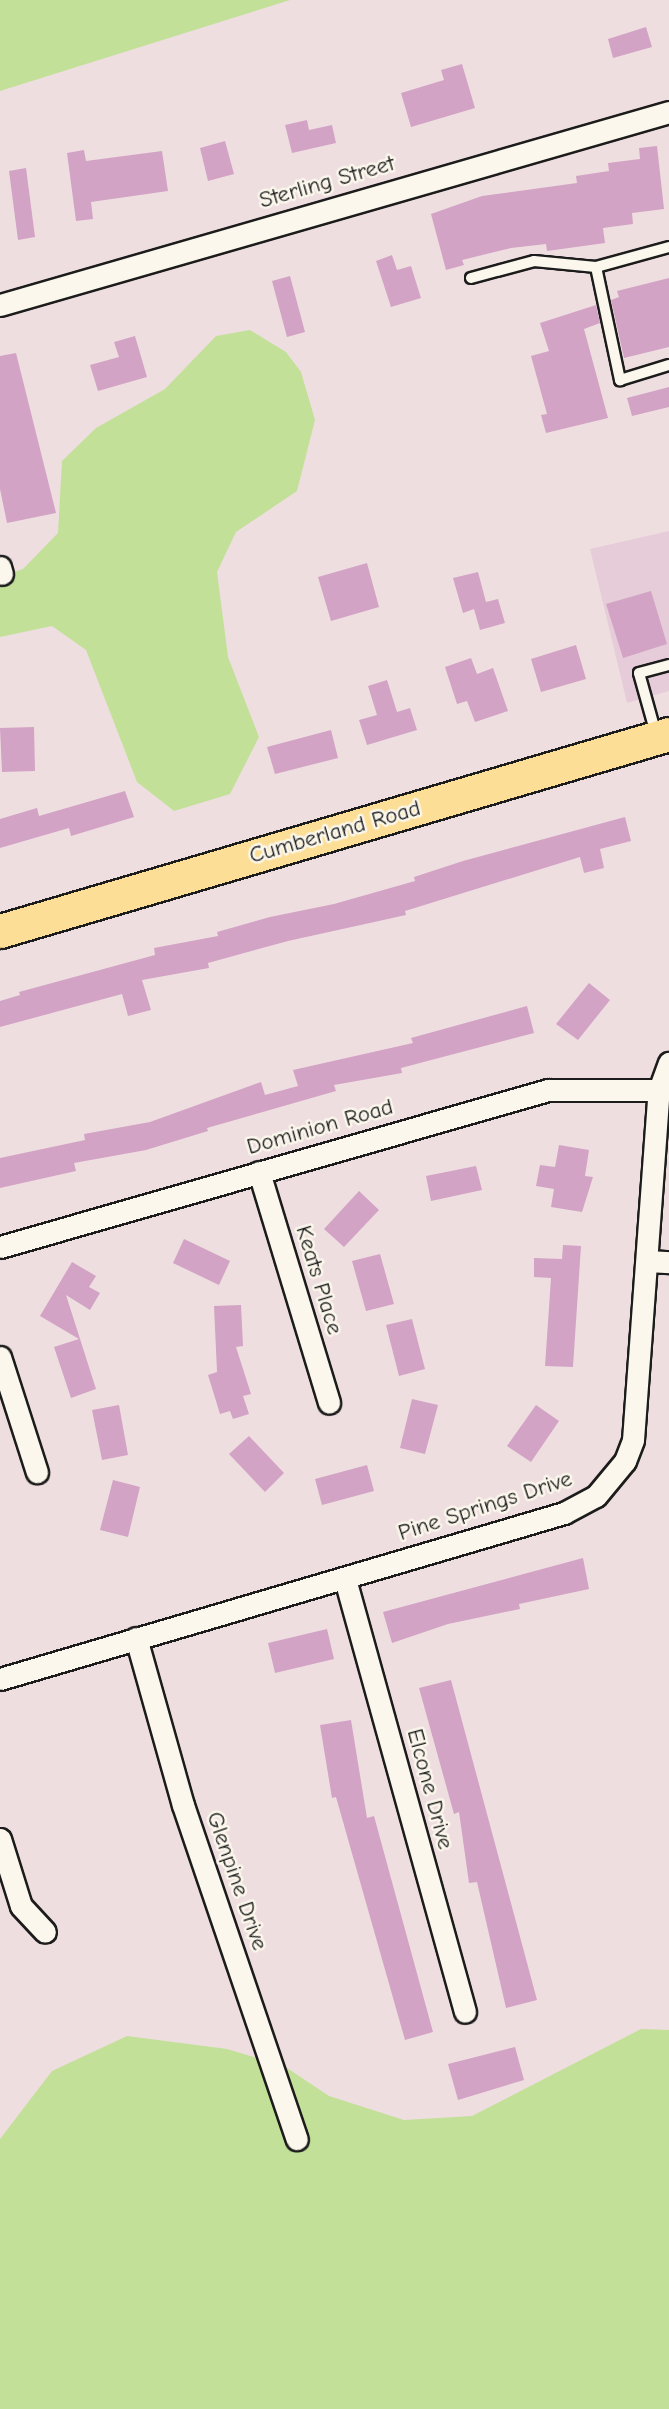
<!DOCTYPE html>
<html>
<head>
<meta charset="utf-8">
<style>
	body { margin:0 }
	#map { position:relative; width:669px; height:2409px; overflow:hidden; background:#efdee0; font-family:"Comic Neue",sans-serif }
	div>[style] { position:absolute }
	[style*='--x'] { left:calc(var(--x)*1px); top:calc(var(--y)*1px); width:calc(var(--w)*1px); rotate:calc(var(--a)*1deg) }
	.built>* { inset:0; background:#e6ccd8 }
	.green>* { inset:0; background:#c2e098 }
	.building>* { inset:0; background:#d2a3c5 }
	.roads { filter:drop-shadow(2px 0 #1c1c1c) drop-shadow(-2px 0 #1c1c1c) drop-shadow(0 2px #1c1c1c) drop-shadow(0 -2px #1c1c1c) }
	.lane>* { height:10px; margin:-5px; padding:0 5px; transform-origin:5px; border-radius:5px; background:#fbf7ec }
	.street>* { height:21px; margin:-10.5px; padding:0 10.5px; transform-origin:10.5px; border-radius:10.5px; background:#fbf7ec }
	.primary>* { height:33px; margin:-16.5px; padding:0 16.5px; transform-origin:16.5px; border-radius:16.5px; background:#fdde96 }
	span { translate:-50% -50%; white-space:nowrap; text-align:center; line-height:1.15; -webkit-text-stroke:5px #fbf7ec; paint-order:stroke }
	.street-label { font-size:23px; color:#1c1c1c }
</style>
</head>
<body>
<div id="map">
	<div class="built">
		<div style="clip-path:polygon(669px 531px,669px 691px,627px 703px,590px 549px)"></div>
	</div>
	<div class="green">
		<div style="clip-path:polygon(0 0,290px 0,0 91px)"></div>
		<div style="clip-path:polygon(250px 330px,286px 352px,301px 372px,315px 420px,297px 491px,236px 532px,217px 572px,228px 657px,259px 737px,230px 794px,174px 811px,137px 782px,86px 650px,52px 626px,0 637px,0 577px,23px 569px,58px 533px,62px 461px,96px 428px,165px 389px,216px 336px)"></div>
		<div style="clip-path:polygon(641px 2029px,669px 2030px,669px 2409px,0 2409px,0 2139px,52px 2071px,127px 2036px,227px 2049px,284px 2066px,329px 2096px,404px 2120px,472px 2116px)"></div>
	</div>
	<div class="building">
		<div style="clip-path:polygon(646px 27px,652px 47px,613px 58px,608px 39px)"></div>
		<div style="clip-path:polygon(462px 64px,475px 108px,411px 127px,401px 93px,444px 80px,441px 70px)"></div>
		<div style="clip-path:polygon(307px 120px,309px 130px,332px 125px,336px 143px,292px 153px,285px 125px)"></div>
		<div style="clip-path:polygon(225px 141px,234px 174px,208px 181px,200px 148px)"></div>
		<div style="clip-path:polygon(657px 146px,664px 209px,632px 213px,633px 224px,603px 228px,605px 243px,547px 251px,546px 244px,511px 248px,462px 260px,464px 265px,446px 270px,431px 214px,482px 196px,577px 183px,576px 176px,609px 171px,608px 163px,640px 159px,639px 148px)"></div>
		<div style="clip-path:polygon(84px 150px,86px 161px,162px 151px,168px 191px,91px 202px,93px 219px,76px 221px,67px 153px)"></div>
		<div style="clip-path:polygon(26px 168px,35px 237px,18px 240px,9px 171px)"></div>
		<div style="clip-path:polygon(392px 255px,397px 270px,411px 266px,421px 298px,391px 307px,376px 261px)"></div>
		<div style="clip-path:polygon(290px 276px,305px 332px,287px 337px,272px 281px)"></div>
		<div style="clip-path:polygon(669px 278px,669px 347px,624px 358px,611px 300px,619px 297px,617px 291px)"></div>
		<div style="clip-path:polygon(596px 305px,600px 323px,584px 329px,608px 418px,546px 433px,541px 415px,547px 414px,531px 356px,549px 351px,540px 323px)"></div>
		<div style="clip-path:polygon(135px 336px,147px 377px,98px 391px,90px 365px,119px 357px,114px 342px)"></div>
		<div style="clip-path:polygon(16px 353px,56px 513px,7px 523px,0 489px,0 356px)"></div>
		<div style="clip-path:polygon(669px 387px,669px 407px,632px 416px,627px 398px)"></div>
		<div style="clip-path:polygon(367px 563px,379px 607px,331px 621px,318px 577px)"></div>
		<div style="clip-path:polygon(478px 572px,486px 602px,498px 599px,505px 623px,480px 630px,474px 609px,463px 613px,453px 578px)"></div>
		<div style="clip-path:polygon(651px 591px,667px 644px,623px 658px,606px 604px)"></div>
		<div style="clip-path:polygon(576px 645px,586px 679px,541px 692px,531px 659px)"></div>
		<div style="clip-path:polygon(471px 658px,477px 674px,493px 668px,508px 711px,475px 722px,467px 701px,457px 704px,445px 667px)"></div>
		<div style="clip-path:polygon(387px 680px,397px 712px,410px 708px,417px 730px,367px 745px,359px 720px,377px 715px,368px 686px)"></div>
		<div style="clip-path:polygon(34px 727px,35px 771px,2px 772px,0 728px)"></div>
		<div style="clip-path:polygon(331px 730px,338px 758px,275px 774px,267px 747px)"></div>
		<div style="clip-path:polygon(125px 791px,134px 817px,71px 836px,69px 828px,0 848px,0 819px,37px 808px,39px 816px)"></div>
		<div style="clip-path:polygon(625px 817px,631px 841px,600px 849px,604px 868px,584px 873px,580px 857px,405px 911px,406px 915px,288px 941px,208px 963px,209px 968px,142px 980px,151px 1010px,128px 1016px,122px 994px,0 1027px,0 1001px,20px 995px,19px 992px,155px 955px,154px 948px,218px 936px,217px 932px,270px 917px,334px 904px,415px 881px,414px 877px,463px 861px)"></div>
		<div style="clip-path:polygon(589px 983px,610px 1000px,578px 1040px,556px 1024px)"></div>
		<div style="clip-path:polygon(527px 1006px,534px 1033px,401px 1068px,402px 1073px,334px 1085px,336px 1091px,207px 1128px,208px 1131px,146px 1150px,74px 1163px,76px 1171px,0 1188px,0 1158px,85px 1140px,84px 1134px,150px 1122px,261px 1082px,265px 1095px,298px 1086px,293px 1070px,413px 1043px,411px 1038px)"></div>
		<div style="clip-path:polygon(559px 1145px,589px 1150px,585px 1176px,593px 1177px,582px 1212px,551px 1207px,554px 1189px,536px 1186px,540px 1165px,555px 1167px)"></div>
		<div style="clip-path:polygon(476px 1166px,482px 1190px,431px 1201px,426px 1176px)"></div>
		<div style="clip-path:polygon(359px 1191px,379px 1210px,344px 1247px,324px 1229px)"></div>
		<div style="clip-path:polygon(184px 1239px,230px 1261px,219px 1285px,173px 1263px)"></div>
		<div style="clip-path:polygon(563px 1245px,581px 1246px,573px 1367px,545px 1366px,551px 1278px,534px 1277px,534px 1258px,562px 1259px)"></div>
		<div style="clip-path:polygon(380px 1254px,394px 1304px,366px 1311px,352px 1261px)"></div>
		<div style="clip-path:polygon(72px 1262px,96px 1276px,89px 1287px,100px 1293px,90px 1310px,66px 1295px,96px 1389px,71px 1398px,54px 1347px,79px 1339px,40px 1316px)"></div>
		<div style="clip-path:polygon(241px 1305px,243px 1346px,236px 1347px,251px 1394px,243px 1396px,249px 1414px,233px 1419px,230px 1411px,220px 1414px,208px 1375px,217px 1372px,214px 1306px)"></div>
		<div style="clip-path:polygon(412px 1319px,425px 1369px,399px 1376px,386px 1325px)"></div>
		<div style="clip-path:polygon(412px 1399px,438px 1405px,425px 1454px,400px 1448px)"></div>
		<div style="clip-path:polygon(119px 1405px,128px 1455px,102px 1460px,92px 1410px)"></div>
		<div style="clip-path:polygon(536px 1405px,559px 1421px,531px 1462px,507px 1446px)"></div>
		<div style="clip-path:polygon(249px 1436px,284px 1473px,265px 1492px,229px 1454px)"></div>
		<div style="clip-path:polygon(367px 1465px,374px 1491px,322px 1505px,315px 1479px)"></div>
		<div style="clip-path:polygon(113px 1480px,140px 1487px,128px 1537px,100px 1530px)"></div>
		<div style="clip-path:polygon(583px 1558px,589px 1589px,519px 1604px,520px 1609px,448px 1624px,392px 1643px,383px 1612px)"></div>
		<div style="clip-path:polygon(327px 1629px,334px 1659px,275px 1673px,268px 1643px)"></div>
		<div style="clip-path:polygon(451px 1680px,537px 2000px,506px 2008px,477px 1882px,469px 1883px,459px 1812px,454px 1814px,419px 1688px)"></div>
		<div style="clip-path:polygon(351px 1720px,367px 1818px,374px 1816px,433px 2032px,405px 2040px,336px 1797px,332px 1798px,320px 1725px)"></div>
		<div style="clip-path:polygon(515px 2047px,524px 2080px,458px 2100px,448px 2064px)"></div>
	</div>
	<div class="roads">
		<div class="lane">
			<div style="--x:669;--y:247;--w:76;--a:164.7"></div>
			<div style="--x:596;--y:267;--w:116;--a:78"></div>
			<div style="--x:620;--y:380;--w:51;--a:-17"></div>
			<div style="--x:471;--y:278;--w:65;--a:-15.1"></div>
			<div style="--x:534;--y:261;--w:62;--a:5.5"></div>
			<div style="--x:656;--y:734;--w:63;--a:-105.6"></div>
			<div style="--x:639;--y:673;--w:31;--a:-15"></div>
		</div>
		<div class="street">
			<div style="--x:0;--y:305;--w:696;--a:-16.09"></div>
			<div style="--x:0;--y:567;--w:7;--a:74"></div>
			<div style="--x:259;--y:1172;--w:241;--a:73.1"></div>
			<div style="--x:0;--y:1247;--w:570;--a:-15.99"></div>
			<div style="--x:548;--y:1090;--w:111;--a:0"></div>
			<div style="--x:648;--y:1261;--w:21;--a:3"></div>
			<div style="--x:0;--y:1357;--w:121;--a:72.2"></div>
			<div style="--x:345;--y:1579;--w:449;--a:74.5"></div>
			<div style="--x:136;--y:1638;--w:173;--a:74.3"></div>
			<div style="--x:183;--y:1805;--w:353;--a:71.2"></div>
			<div style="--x:0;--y:1679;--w:588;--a:-16.4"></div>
			<div style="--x:564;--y:1513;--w:36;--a:-28"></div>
			<div style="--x:596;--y:1496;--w:45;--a:-50.4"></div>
			<div style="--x:625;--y:1461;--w:22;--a:-69"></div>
			<div style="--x:633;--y:1440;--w:351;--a:-85.8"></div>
			<div style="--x:659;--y:1090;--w:29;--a:-70"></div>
			<div style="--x:0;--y:1839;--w:70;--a:72.6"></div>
			<div style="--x:21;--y:1906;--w:35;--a:47"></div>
		</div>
		<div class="primary">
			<div style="--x:0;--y:931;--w:697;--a:-16.41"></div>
		</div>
	</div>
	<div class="street-label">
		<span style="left:327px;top:182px;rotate:-16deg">Sterling Street</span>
		<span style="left:335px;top:832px;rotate:-16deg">Cumberland Road</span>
		<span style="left:320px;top:1127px;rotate:-16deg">Dominion Road</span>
		<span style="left:319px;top:1280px;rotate:73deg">Keats Place</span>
		<span style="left:485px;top:1506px;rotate:-18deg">Pine Springs Drive</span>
		<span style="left:430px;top:1789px;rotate:75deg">Elcone Drive</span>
		<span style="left:237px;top:1881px;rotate:71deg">Glenpine Drive</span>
	</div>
</div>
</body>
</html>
